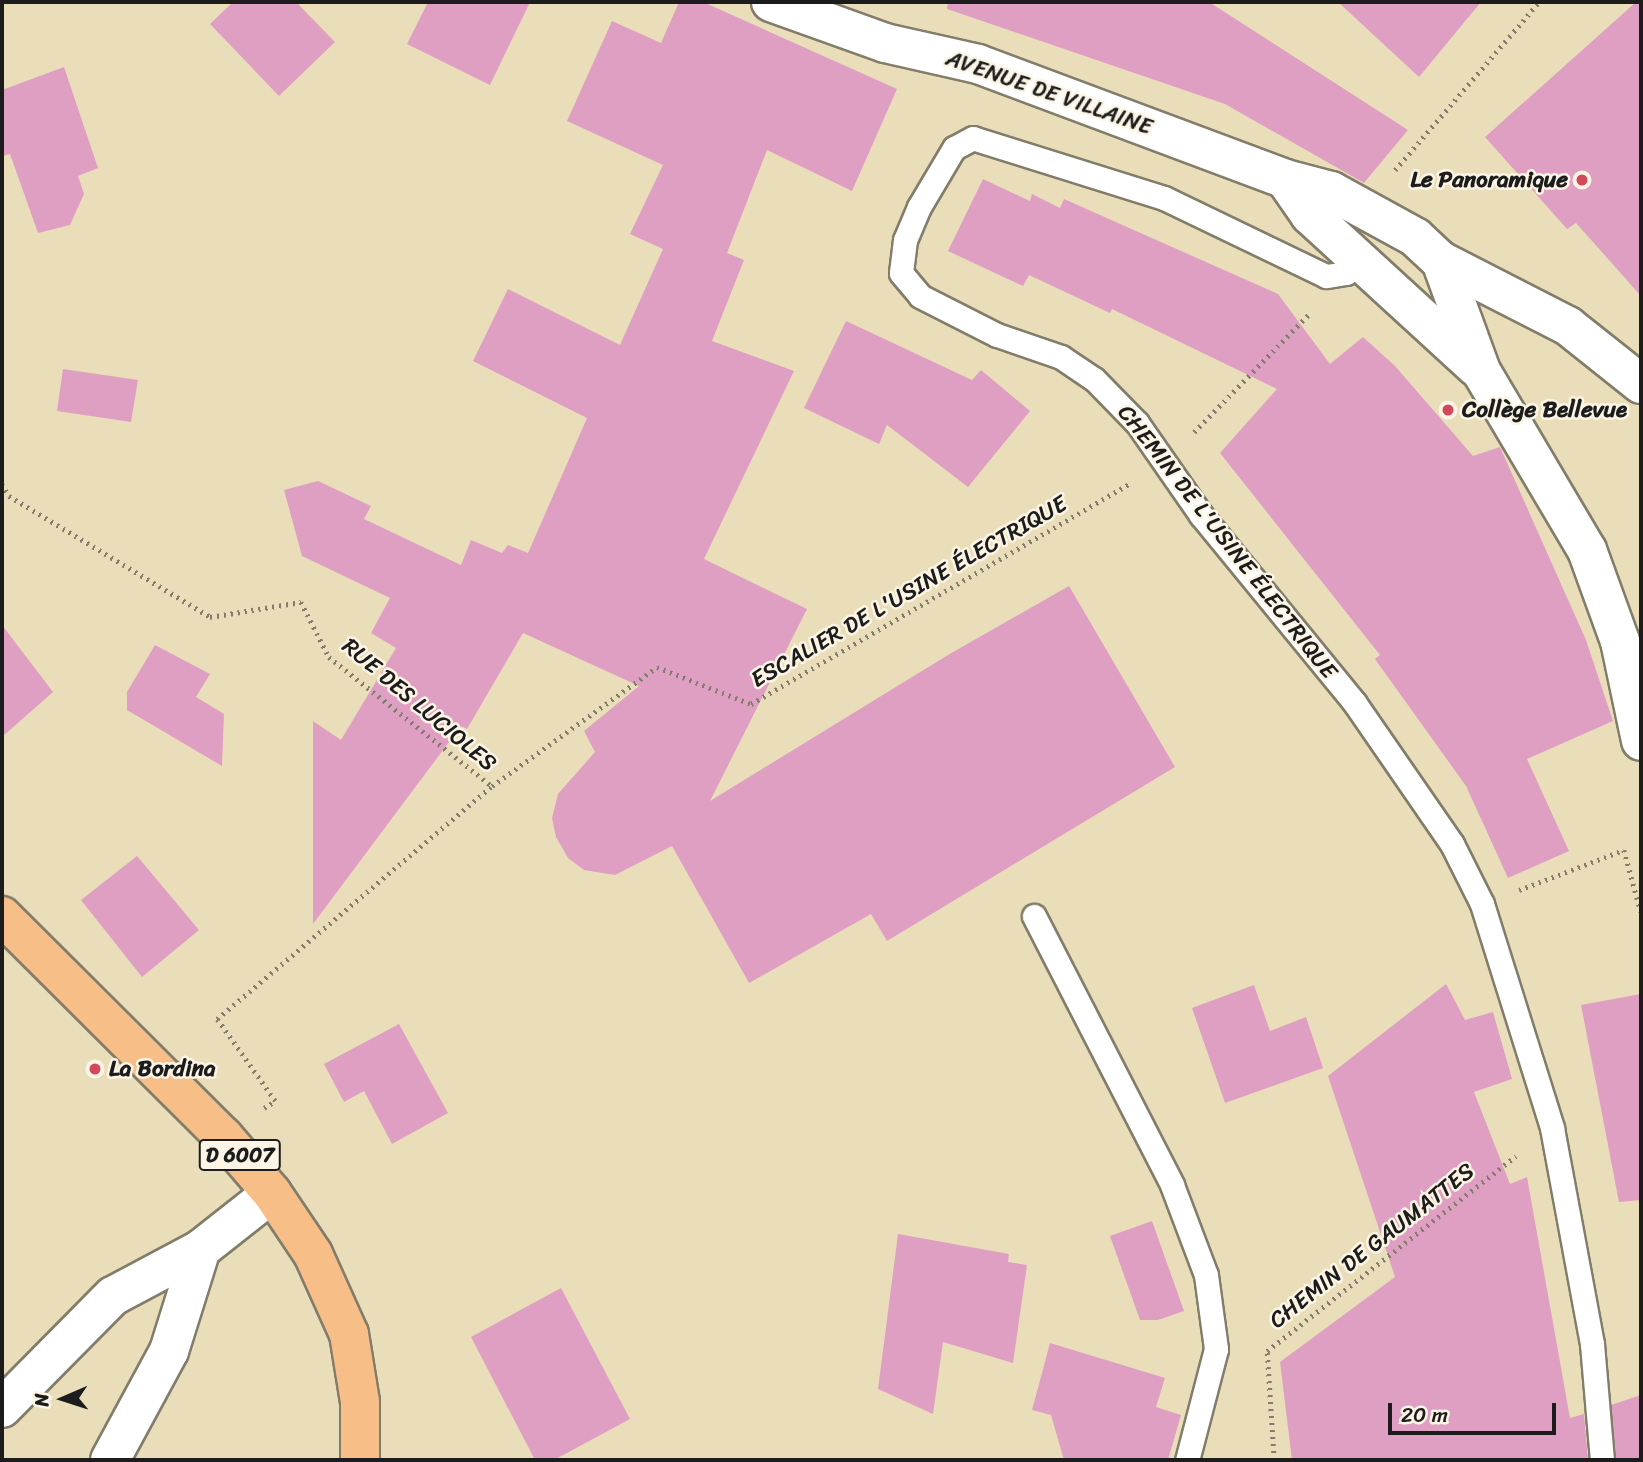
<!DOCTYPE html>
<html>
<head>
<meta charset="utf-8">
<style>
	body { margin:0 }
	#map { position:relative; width:1643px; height:1462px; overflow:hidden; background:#e9deb9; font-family:Sriracha,sans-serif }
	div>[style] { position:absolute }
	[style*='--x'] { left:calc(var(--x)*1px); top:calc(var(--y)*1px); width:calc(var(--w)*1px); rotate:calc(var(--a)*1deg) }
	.building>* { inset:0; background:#df9fc3 }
	.path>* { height:4.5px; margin-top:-2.25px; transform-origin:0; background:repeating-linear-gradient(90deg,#827d6a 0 2px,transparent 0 7px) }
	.roads { filter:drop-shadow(2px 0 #827d6a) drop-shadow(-2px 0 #827d6a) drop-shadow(0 2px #827d6a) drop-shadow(0 -2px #827d6a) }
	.lane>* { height:23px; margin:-11.5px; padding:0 11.5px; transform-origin:11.5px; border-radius:11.5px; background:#fff }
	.street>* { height:38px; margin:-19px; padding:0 19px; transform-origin:19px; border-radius:19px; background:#fff }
	.primary>* { height:38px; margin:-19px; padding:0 19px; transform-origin:19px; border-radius:19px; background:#f7be87 }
	.dots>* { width:19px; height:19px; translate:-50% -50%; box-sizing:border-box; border:4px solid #fcf5e5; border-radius:50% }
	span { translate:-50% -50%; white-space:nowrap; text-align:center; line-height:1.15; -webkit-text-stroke:5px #fcf5e5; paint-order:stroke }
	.shield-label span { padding:2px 5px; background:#fcf5e5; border:2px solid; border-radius:5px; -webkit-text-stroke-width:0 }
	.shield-label { font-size:21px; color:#1c1c1c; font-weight:700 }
	.street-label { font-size:23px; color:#1c1c1c }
	.poi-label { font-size:23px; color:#1c1c1c; font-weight:700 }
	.right { translate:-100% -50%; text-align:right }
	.left { translate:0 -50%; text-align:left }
	.frame { position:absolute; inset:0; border:4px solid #1c1c1c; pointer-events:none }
	.north { position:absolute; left:28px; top:1364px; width:70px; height:70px; -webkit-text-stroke:5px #fcf5e5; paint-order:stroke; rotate:267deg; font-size:19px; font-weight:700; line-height:28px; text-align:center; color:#1c1c1c }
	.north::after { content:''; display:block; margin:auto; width:24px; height:32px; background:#1c1c1c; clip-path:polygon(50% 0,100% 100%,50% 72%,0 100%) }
	.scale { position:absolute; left:1388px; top:1403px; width:168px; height:32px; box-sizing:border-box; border:4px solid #1c1c1c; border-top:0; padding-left:9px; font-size:21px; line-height:24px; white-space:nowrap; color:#1c1c1c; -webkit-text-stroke:5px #fcf5e5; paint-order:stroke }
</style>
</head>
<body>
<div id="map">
	<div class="building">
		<div style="clip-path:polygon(233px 2px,296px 2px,335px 42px,279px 96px,210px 24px)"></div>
		<div style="clip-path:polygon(428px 2px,530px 2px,490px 85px,407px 44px)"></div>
		<div style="clip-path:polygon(679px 2px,703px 2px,897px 89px,852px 191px,767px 150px,727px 253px,744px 260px,712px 341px,794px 371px,704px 559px,807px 609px,710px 801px,948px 655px,1069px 586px,1175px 767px,887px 941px,871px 914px,749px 983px,672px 846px,615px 875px,584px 870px,568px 858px,556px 837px,552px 818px,558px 794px,595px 752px,584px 731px,639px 686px,523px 633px,467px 729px,461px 726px,313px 924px,313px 721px,341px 740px,396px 648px,371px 633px,390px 598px,302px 556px,284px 490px,318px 481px,371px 506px,364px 519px,461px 565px,471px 540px,502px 553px,508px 545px,528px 553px,587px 418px,473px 361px,508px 289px,620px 345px,663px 249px,630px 234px,663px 165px,567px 121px,612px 21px,661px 43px)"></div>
		<div style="clip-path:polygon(948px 2px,1209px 2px,1408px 130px,1364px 183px,1225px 104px,947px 9px)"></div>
		<div style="clip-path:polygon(1338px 2px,1481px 2px,1419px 77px)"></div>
		<div style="clip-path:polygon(1636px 2px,1641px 2px,1641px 296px,1576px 223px,1567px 229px,1485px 137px)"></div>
		<div style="clip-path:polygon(64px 67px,98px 168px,78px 176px,84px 194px,70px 225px,38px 233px,10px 154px,2px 156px,2px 90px)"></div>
		<div style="clip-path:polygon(983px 179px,1030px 201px,1032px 194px,1060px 208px,1064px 199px,1278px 294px,1330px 364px,1363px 337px,1395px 366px,1473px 456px,1500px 447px,1586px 640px,1613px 721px,1527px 759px,1569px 851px,1508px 878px,1466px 786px,1375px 659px,1380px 655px,1220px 453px,1277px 389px,1112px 309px,1110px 313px,1029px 275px,1023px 286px,948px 251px)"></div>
		<div style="clip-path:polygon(846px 321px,972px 380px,981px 370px,1030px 411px,968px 487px,887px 425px,879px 444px,804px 408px)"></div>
		<div style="clip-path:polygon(63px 369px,138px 380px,131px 422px,57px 411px)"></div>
		<div style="clip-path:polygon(2px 625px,53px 692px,2px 737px)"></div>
		<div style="clip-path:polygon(155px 645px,210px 674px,196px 697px,224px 714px,222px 766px,127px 710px,127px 692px)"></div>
		<div style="clip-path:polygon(137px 856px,199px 930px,142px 977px,81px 900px)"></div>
		<div style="clip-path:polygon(1446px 984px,1465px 1020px,1493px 1012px,1512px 1079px,1474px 1092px,1510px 1184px,1527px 1177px,1570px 1418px,1584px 1414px,1588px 1460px,1292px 1460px,1280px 1362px,1395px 1277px,1328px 1076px)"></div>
		<div style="clip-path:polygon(1254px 985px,1270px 1031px,1306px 1017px,1323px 1068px,1225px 1103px,1192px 1008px)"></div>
		<div style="clip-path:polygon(1641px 994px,1641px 1200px,1619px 1202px,1581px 1005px)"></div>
		<div style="clip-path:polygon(399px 1024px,448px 1113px,392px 1144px,364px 1091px,344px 1102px,324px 1064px)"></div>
		<div style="clip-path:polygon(1152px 1221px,1184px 1311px,1158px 1320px,1140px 1320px,1110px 1236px)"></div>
		<div style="clip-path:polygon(898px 1234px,1009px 1254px,1008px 1262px,1027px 1265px,1013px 1363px,943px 1342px,933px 1414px,878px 1389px)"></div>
		<div style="clip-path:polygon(561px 1288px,630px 1419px,554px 1460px,535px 1460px,471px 1337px)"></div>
		<div style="clip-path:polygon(1050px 1343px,1165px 1378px,1156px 1407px,1181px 1415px,1168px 1460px,1064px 1460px,1051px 1415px,1032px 1410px)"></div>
		<div style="clip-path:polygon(1641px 1395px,1641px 1460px,1616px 1460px,1611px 1405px)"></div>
	</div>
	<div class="path">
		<div style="--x:1395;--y:170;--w:221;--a:-49.4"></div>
		<div style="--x:1194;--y:432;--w:166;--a:-45.7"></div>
		<div style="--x:2;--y:484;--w:14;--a:60"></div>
		<div style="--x:9;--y:496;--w:235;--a:31"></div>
		<div style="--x:210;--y:617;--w:92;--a:-9.4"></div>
		<div style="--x:301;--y:602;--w:62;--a:63"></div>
		<div style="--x:329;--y:657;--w:208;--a:38.4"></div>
		<div style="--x:1519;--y:890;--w:112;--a:-20.9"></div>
		<div style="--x:1624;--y:850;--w:64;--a:74.7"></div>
		<div style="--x:264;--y:1108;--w:13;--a:-32"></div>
		<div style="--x:275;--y:1101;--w:100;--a:-125.3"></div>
		<div style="--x:217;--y:1019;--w:360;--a:-40.3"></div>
		<div style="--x:492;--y:786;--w:203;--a:-35.8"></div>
		<div style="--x:657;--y:667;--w:101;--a:21.5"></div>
		<div style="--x:751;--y:704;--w:439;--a:-30.2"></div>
		<div style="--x:1274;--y:1460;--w:109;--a:-93.7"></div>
		<div style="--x:1267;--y:1351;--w:316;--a:-38.1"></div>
	</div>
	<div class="roads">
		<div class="lane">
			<div style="--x:1364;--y:262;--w:21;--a:149"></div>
			<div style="--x:1346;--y:273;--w:20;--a:171"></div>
			<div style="--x:1326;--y:276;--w:180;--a:-154.3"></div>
			<div style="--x:1164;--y:198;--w:200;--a:-162.6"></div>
			<div style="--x:973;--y:138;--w:21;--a:152"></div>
			<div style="--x:954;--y:148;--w:69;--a:120.7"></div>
			<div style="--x:919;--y:207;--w:36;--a:113"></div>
			<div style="--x:905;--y:240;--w:33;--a:97"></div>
			<div style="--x:901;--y:273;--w:30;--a:50"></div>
			<div style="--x:920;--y:296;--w:86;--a:26.9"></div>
			<div style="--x:997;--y:335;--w:68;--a:19"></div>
			<div style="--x:1061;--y:357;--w:40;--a:34"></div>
			<div style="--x:1094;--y:379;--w:62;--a:45.7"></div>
			<div style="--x:1137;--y:423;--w:112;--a:55.2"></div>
			<div style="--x:1201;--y:515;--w:242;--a:50.7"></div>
			<div style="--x:1354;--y:702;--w:173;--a:55.4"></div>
			<div style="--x:1452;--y:844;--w:67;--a:63.4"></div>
			<div style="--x:1482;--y:904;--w:235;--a:72.6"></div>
			<div style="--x:1552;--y:1128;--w:220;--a:79.5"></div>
			<div style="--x:1592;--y:1344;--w:116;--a:85.1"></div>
			<div style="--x:1034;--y:916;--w:302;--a:62.8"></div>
			<div style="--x:1172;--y:1185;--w:96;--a:69.3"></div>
			<div style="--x:1206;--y:1275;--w:75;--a:82.3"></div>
			<div style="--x:1216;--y:1349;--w:115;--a:104.6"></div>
		</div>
		<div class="street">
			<div style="--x:771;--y:2;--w:121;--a:19.8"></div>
			<div style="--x:885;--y:43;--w:95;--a:12.7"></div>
			<div style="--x:978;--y:64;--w:328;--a:20.5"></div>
			<div style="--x:1285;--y:179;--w:48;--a:14.6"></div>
			<div style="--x:1331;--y:191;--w:96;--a:28.7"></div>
			<div style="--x:1415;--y:237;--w:35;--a:43"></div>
			<div style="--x:1441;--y:261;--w:117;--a:70"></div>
			<div style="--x:1481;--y:371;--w:208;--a:59.4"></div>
			<div style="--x:1587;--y:550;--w:97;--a:70.1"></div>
			<div style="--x:1620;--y:641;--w:102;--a:78.1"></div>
			<div style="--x:1285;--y:179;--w:44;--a:55.2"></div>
			<div style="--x:1310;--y:215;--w:225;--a:42.5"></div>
			<div style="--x:1441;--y:261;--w:143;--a:27.1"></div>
			<div style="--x:1568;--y:326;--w:93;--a:38.5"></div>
			<div style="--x:2;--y:1408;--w:158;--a:-45.3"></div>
			<div style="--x:113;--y:1296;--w:100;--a:-28.1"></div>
			<div style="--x:201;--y:1249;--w:90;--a:-38.3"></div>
			<div style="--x:110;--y:1460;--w:124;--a:-61.6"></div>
			<div style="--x:169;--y:1351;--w:107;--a:-72.6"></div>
		</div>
		<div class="primary">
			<div style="--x:2;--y:916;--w:312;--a:44.9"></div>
			<div style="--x:223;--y:1136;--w:75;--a:49.3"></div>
			<div style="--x:272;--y:1193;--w:73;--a:56.1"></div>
			<div style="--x:313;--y:1254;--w:88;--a:65.8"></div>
			<div style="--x:349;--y:1334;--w:69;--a:80.8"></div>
			<div style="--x:360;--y:1402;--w:58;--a:90"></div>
		</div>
	</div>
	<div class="dots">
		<div style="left:1582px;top:180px;background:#d1495b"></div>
		<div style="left:1448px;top:410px;background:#d1495b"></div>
		<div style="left:95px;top:1069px;background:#d1495b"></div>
	</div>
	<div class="shield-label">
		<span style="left:240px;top:1155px">D 6007</span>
	</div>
	<div class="street-label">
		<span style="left:1049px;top:93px;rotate:19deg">AVENUE DE VILLAINE</span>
		<span style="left:1227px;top:542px;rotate:52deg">CHEMIN DE L'USINE ÉLECTRIQUE</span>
		<span style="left:909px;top:592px;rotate:-30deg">ESCALIER DE L'USINE ÉLECTRIQUE</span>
		<span style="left:419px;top:705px;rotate:40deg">RUE DES LUCIOLES</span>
		<span style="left:1372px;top:1246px;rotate:-38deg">CHEMIN DE GAUMATTES</span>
	</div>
	<div class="poi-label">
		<span class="right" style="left:1568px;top:180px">Le Panoramique</span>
		<span class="left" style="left:1462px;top:410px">Collège Bellevue</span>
		<span class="left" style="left:109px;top:1069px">La Bordina</span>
	</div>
	<div class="frame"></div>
	<div class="north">N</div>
	<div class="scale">20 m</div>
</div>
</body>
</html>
